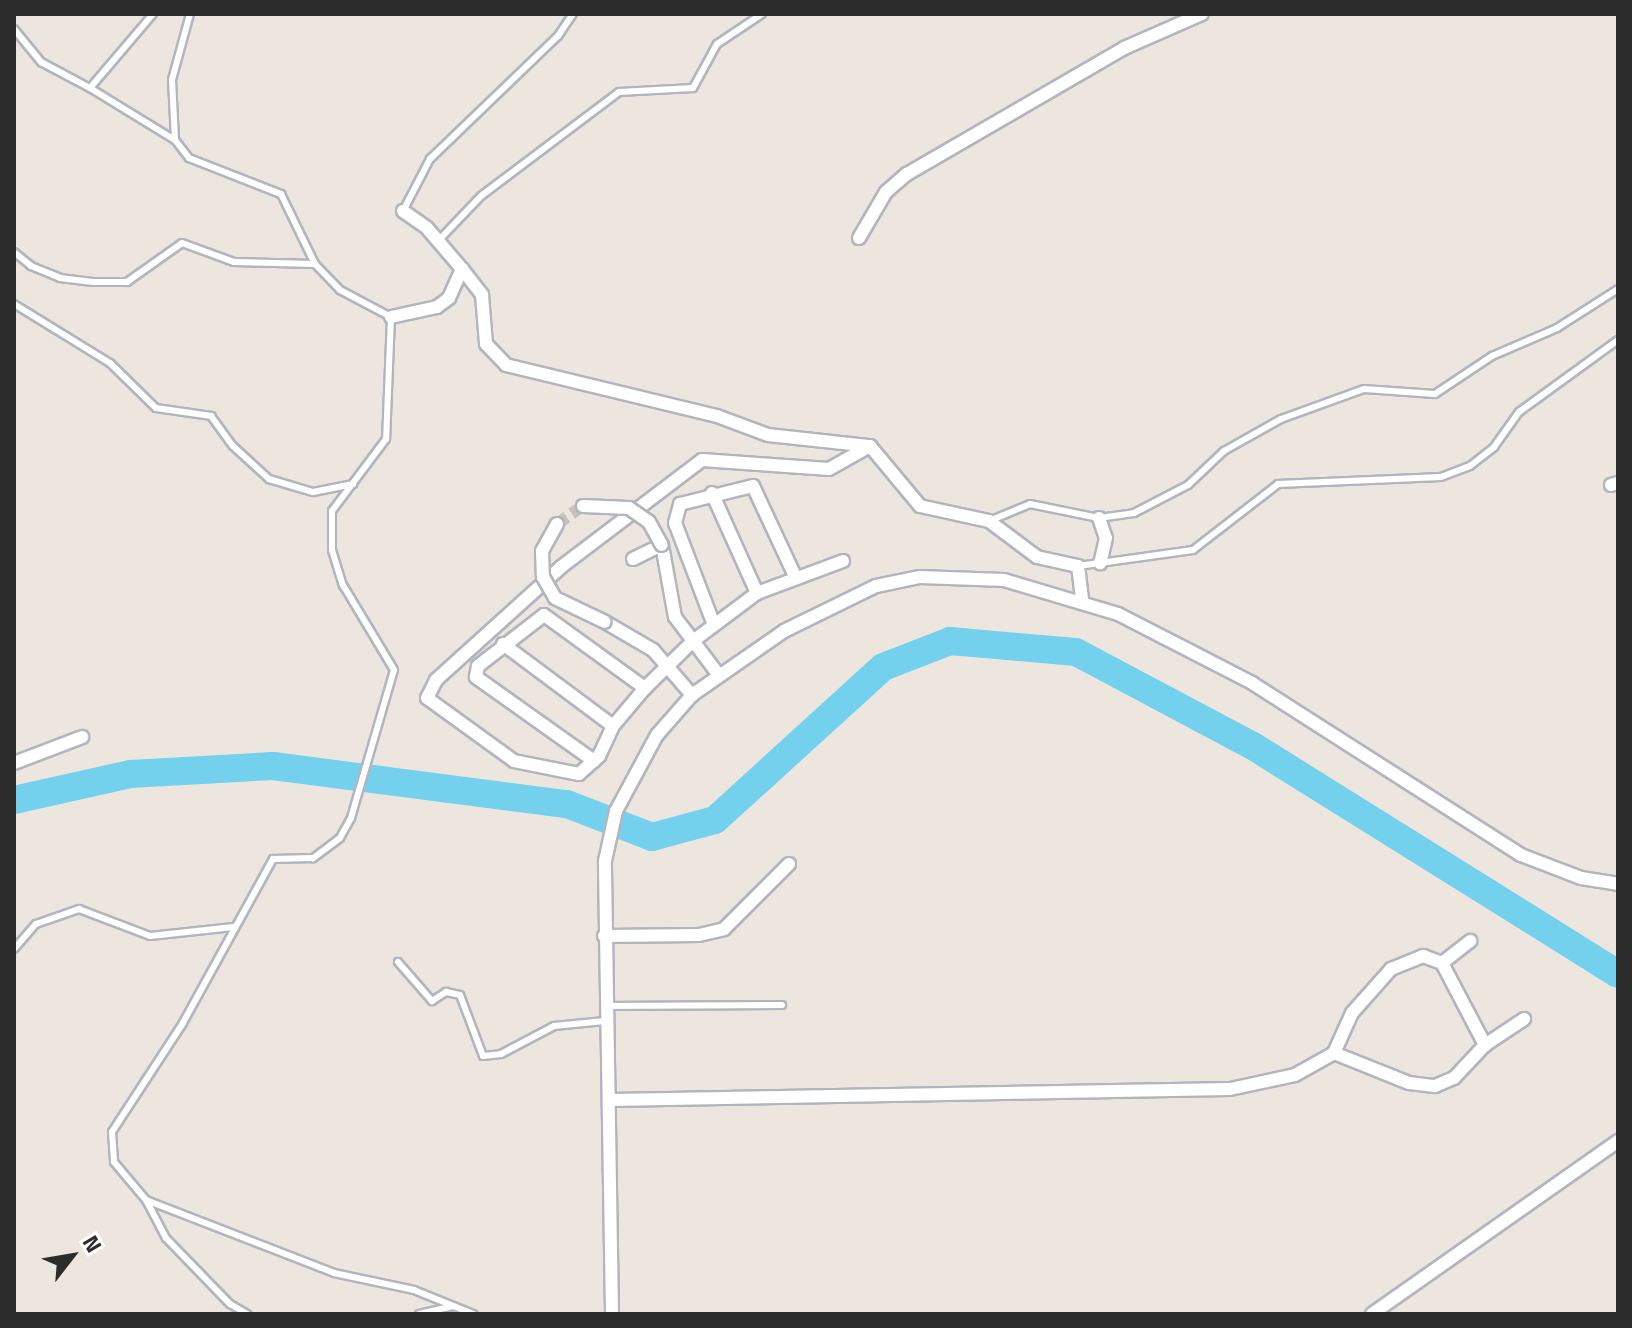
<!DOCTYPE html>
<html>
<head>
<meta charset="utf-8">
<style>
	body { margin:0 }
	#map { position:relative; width:1632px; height:1328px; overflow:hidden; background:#ede6de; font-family:"Titillium Web",sans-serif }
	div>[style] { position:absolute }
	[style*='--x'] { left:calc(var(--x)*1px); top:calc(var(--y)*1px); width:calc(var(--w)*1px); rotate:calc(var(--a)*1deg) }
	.river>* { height:28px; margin:-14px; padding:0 14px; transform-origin:14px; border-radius:14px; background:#73d1ee }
	.minor-tunnel>* { height:12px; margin-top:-6px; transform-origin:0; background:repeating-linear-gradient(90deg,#c6c1ba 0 12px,transparent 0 18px) }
	.roads { filter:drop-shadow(2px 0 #b2b5bf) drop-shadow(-2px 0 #b2b5bf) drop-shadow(0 2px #b2b5bf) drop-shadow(0 -2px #b2b5bf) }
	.service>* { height:6px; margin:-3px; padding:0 3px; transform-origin:3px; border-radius:3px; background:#fff }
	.minor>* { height:12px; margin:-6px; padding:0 6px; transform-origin:6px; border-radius:6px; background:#fff }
	.bridges { filter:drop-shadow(2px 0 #b2b5bf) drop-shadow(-2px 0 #b2b5bf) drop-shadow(0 2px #b2b5bf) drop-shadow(0 -2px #b2b5bf) }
	.minor-bridge>* { height:12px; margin:-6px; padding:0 6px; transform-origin:6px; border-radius:6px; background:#fff }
	span { translate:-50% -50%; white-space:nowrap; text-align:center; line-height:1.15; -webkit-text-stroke:6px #fff; paint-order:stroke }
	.frame { position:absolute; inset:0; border:16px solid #2c2c2c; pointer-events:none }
	.north { position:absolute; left:32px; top:1216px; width:80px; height:80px; -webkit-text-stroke:6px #fff; paint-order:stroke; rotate:59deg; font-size:22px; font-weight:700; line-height:32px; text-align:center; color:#2c2c2c }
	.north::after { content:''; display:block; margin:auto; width:28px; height:36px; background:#2c2c2c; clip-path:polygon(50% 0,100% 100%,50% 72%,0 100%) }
</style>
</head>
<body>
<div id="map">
	<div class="river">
		<div style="--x:14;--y:800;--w:119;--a:-12.6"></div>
		<div style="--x:130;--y:774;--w:143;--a:-3.2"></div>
		<div style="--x:273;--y:766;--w:296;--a:7.4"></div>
		<div style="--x:567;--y:804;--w:91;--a:21.2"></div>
		<div style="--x:652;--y:837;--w:65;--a:-15.1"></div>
		<div style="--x:715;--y:820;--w:227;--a:-42.3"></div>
		<div style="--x:883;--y:667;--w:72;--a:-21.2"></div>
		<div style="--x:950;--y:641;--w:126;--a:5"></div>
		<div style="--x:1076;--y:652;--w:200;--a:28"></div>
		<div style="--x:1253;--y:746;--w:430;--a:32"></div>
	</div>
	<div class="minor-tunnel">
		<div style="--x:557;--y:524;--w:32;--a:-35"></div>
	</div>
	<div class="roads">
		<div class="service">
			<div style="--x:190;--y:14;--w:68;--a:105.3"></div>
			<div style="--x:172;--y:80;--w:60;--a:87.1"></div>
			<div style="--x:175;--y:140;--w:23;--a:52"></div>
			<div style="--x:189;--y:158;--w:99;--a:21.4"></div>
			<div style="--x:281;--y:194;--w:78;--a:64.1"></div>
			<div style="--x:14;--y:29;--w:43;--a:50.7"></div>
			<div style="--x:41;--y:62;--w:55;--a:28"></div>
			<div style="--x:90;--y:88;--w:97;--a:-49.6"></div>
			<div style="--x:90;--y:88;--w:100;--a:31.5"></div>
			<div style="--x:403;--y:211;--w:59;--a:-62.6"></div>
			<div style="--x:430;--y:159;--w:178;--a:-43.9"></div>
			<div style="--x:558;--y:36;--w:27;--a:-56"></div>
			<div style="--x:439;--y:240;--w:61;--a:-46.3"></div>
			<div style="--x:481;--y:196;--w:173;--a:-37"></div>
			<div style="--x:619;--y:92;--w:74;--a:-3.1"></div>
			<div style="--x:693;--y:88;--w:50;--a:-61.4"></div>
			<div style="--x:717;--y:44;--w:54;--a:-33.7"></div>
			<div style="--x:14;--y:252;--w:22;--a:39"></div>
			<div style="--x:31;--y:266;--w:31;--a:22"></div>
			<div style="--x:60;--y:278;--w:33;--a:7"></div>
			<div style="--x:93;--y:282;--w:34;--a:0"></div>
			<div style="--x:127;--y:282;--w:67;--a:-35.3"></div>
			<div style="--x:182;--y:243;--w:55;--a:20.1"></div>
			<div style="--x:234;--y:262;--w:81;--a:1.4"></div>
			<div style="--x:315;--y:264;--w:36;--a:46"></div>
			<div style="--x:340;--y:290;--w:58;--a:27.9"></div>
			<div style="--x:391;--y:317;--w:122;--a:92.3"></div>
			<div style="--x:386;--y:439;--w:90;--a:126.9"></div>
			<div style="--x:332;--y:511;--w:39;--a:90"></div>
			<div style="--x:332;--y:550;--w:37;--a:73"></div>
			<div style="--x:343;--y:585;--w:99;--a:59"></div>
			<div style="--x:394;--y:670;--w:154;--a:106.2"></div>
			<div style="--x:351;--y:818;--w:23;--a:119"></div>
			<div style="--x:340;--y:838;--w:34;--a:143"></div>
			<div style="--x:313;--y:858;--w:40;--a:178.6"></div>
			<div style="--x:273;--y:859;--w:187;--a:118.8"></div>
			<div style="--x:183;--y:1023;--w:130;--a:123.1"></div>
			<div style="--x:112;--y:1132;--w:30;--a:86"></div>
			<div style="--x:114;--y:1162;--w:50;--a:49.9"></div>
			<div style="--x:146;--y:1200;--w:202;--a:21.2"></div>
			<div style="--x:334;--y:1273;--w:82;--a:12"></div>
			<div style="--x:414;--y:1290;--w:64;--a:22.1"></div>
			<div style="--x:14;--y:304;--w:113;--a:31.6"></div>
			<div style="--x:110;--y:363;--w:64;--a:44.4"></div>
			<div style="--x:156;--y:408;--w:56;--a:8.3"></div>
			<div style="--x:211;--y:416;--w:37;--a:54"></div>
			<div style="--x:233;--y:446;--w:49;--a:42.5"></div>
			<div style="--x:269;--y:479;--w:46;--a:16.5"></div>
			<div style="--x:313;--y:492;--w:41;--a:-11.3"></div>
			<div style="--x:989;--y:521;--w:44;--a:-22.5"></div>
			<div style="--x:1030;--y:504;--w:70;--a:11.5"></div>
			<div style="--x:1099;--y:518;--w:35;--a:-8"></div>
			<div style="--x:1134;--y:513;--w:61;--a:-27.4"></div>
			<div style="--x:1188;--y:485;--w:50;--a:-43.4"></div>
			<div style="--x:1224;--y:451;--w:65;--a:-29.3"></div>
			<div style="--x:1281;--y:419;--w:88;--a:-19.9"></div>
			<div style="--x:1364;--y:389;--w:71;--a:4"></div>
			<div style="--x:1435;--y:394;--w:69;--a:-33.7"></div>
			<div style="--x:1492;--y:356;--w:71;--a:-23.3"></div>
			<div style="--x:1557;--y:328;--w:72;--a:-32.6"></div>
			<div style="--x:1078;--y:566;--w:116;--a:-7.9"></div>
			<div style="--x:1193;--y:550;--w:108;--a:-37.8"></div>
			<div style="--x:1278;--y:484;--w:163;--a:-2.5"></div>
			<div style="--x:1441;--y:477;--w:31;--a:-21"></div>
			<div style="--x:1470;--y:466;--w:31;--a:-38"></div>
			<div style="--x:1494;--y:447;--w:43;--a:-54.5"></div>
			<div style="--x:1519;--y:412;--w:122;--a:-36"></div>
			<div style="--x:14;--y:949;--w:33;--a:-49"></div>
			<div style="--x:36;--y:924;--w:46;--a:-19.2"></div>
			<div style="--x:79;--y:909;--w:76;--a:20.8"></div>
			<div style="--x:150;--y:936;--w:84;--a:-6.1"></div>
			<div style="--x:398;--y:962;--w:52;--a:48.9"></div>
			<div style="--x:432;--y:1001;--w:17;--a:-33"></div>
			<div style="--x:446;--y:992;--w:14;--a:12"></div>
			<div style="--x:460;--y:995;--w:65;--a:69.3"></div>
			<div style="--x:483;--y:1056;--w:18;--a:-6"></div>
			<div style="--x:501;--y:1054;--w:60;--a:-27.8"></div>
			<div style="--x:554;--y:1026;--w:51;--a:-5.6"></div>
			<div style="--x:605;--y:1006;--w:177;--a:-0.3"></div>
			<div style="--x:146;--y:1200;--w:43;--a:62.2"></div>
			<div style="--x:166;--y:1238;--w:92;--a:45.9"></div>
			<div style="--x:230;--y:1304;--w:20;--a:30"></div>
			<div style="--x:419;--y:1314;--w:35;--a:-13"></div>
		</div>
		<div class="minor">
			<div style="--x:403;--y:211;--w:29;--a:35"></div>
			<div style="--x:427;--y:228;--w:54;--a:49.5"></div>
			<div style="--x:859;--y:238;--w:53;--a:-59.6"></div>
			<div style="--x:886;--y:192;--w:28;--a:-41"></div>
			<div style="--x:907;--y:174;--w:251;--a:-30.1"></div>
			<div style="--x:1124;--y:48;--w:85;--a:-23.6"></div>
			<div style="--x:391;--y:317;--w:47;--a:-12.3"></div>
			<div style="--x:437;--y:307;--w:15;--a:-37"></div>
			<div style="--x:449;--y:298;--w:32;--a:-66"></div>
			<div style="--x:462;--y:269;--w:33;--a:52"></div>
			<div style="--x:482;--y:295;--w:49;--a:85.3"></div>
			<div style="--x:486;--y:344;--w:29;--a:46"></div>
			<div style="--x:506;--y:365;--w:217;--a:13.6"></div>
			<div style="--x:717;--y:416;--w:54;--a:20.4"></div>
			<div style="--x:768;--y:435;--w:103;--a:6.2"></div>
			<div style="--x:870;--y:446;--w:78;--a:50.2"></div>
			<div style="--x:920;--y:506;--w:71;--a:12.3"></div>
			<div style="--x:989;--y:521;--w:60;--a:36.9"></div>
			<div style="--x:1037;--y:557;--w:42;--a:12.4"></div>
			<div style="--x:1078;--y:566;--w:35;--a:83"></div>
			<div style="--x:1611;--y:485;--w:7;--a:-16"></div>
			<div style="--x:712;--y:493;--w:110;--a:65.8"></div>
			<div style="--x:1099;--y:518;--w:21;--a:71"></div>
			<div style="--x:1106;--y:538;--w:26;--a:103"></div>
			<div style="--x:633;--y:559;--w:32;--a:-26"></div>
			<div style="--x:662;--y:545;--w:73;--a:79.8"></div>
			<div style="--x:675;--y:617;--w:71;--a:53"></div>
			<div style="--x:843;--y:561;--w:92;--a:159.6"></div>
			<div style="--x:757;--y:593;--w:80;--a:143.1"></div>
			<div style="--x:693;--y:641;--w:67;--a:135.6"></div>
			<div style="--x:645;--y:688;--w:50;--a:130.1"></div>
			<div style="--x:613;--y:726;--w:33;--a:115"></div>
			<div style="--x:599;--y:756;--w:27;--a:138"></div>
			<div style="--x:579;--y:774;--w:66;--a:-168.7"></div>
			<div style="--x:514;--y:761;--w:107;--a:-144.1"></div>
			<div style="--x:427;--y:698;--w:20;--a:-63"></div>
			<div style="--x:436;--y:680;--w:169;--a:-42.1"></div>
			<div style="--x:561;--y:567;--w:177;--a:-37.2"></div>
			<div style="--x:702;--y:460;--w:127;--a:4.1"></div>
			<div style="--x:829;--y:469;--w:47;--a:-29.3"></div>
			<div style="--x:605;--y:622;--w:56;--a:30.3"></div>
			<div style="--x:653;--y:650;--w:60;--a:49.1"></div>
			<div style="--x:714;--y:625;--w:109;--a:-110.9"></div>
			<div style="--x:675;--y:523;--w:20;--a:-75"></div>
			<div style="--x:680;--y:504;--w:75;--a:-13.9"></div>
			<div style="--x:753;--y:486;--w:99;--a:65"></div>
			<div style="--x:503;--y:644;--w:137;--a:36.7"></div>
			<div style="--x:594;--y:761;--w:145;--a:-144.6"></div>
			<div style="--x:476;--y:677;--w:11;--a:-80"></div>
			<div style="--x:478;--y:666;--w:83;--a:-37.7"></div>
			<div style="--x:544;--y:615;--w:125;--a:35.9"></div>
			<div style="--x:14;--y:763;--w:73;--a:-20.9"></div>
			<div style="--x:604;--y:936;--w:95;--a:-0.6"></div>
			<div style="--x:699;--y:935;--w:26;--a:-13"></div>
			<div style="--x:724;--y:929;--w:92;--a:-45"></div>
			<div style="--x:1442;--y:963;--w:36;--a:-38"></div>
			<div style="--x:1334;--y:1053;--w:81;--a:21.8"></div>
			<div style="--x:1409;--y:1083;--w:26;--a:7"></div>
			<div style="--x:1435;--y:1086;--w:21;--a:-23"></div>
			<div style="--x:1454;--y:1078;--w:45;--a:-46.8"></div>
			<div style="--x:1485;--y:1045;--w:47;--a:-33.7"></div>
			<div style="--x:611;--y:1100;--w:619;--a:-1.02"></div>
			<div style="--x:1230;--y:1089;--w:66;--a:-12.2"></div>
			<div style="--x:1295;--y:1075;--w:45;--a:-29.4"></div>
			<div style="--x:1334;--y:1053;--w:44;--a:-65.8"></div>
			<div style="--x:1352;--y:1013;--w:59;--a:-48.4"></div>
			<div style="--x:1391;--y:969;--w:35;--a:-22"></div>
			<div style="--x:1423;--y:956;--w:20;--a:20"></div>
			<div style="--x:1442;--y:963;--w:93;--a:62.3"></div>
			<div style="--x:612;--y:1314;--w:453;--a:-90.9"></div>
			<div style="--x:605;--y:861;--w:51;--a:-77.6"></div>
			<div style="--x:616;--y:811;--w:86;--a:-61.7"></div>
			<div style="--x:657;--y:735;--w:53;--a:-48.8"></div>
			<div style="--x:692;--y:695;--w:112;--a:-34.8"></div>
			<div style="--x:784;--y:631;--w:102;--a:-26.1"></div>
			<div style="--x:876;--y:586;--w:45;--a:-11.6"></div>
			<div style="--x:920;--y:577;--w:84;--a:2"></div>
			<div style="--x:1004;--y:580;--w:119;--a:16.6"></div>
			<div style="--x:1118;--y:614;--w:151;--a:27.2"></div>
			<div style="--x:1252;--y:683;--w:319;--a:32.6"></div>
			<div style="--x:1521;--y:855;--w:64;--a:21"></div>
			<div style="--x:1581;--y:878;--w:37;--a:9"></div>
			<div style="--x:1372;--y:1314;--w:301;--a:-35.1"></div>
		</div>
	</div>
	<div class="bridges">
		<div class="minor-bridge">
			<div style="--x:583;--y:506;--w:46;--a:2.5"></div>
			<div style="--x:629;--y:508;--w:24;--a:35"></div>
			<div style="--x:649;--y:522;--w:26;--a:61"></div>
			<div style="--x:557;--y:524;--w:31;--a:119"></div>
			<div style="--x:542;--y:551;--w:26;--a:88"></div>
			<div style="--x:543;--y:577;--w:24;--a:60"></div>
			<div style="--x:555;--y:598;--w:55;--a:25.6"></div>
		</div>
	</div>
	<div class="frame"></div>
	<div class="north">N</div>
</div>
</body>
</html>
